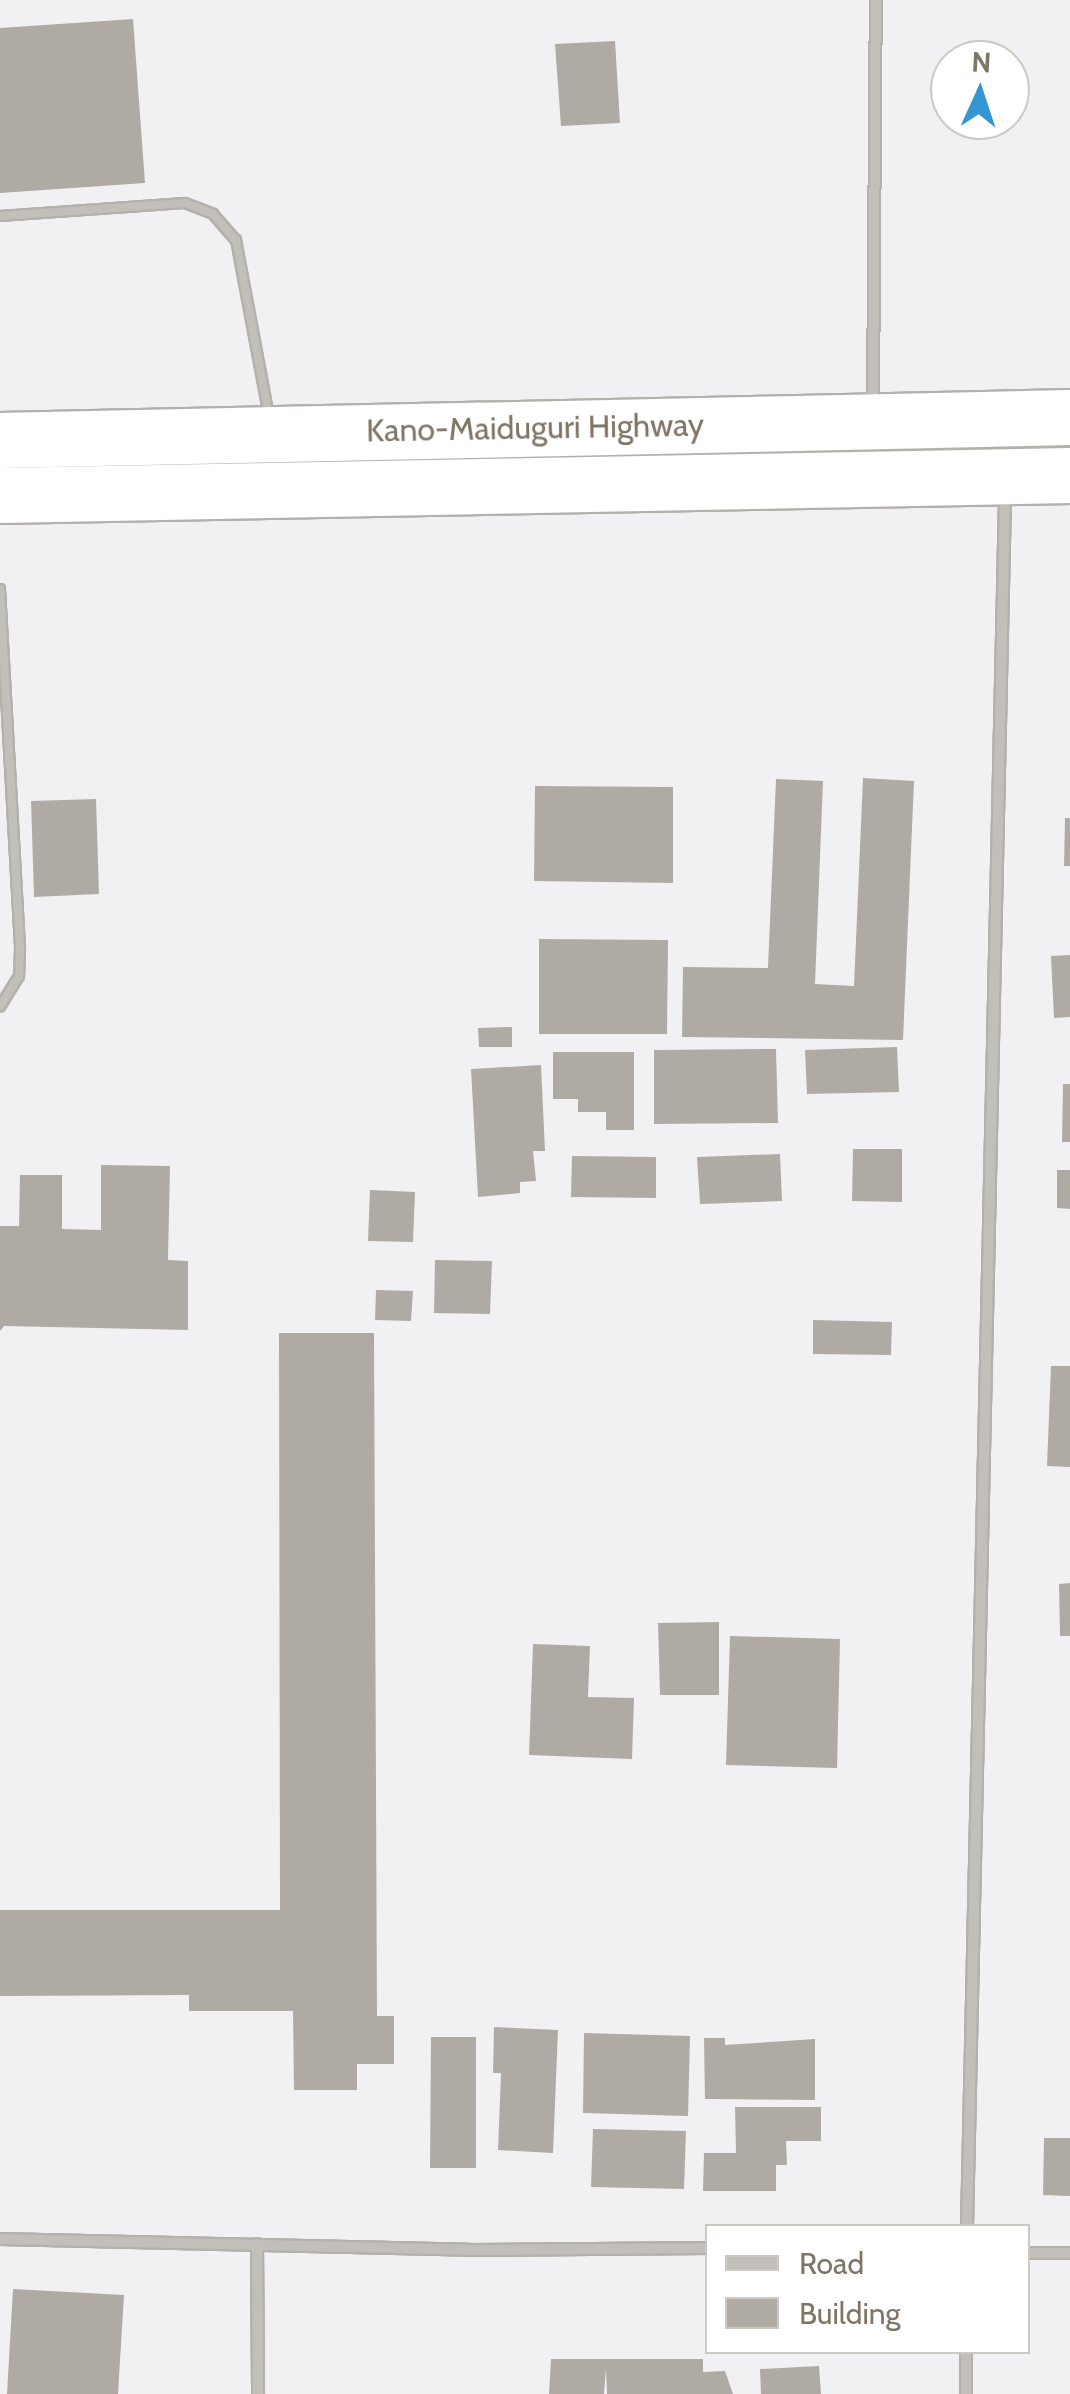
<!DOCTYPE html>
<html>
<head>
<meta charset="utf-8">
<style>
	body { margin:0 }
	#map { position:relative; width:1070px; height:2394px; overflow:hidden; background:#f1f1f4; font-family:Cabin,sans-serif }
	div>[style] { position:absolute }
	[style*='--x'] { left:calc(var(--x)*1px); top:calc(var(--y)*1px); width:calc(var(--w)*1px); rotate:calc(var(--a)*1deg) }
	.building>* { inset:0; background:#b0aaa4 }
	.roads { filter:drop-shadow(2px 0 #b4b1ad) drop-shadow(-2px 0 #b4b1ad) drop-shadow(0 2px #b4b1ad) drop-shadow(0 -2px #b4b1ad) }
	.lane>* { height:8px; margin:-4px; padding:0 4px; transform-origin:4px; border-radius:4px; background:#c2bfbb }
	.street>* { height:10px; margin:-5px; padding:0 5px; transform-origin:5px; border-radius:5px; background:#c2bfbb }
	.highway>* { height:55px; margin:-27.5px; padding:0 27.5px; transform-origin:27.5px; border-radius:27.5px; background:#fff }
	span { translate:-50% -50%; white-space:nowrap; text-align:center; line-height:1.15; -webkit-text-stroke:10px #fff; paint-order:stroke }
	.street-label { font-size:32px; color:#7f7566 }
	.legend { position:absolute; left:705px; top:2224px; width:325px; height:130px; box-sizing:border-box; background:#fff; border:2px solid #ccc8c2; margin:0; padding:12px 18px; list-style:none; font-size:30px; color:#7f7566 }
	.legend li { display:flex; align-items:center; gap:20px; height:50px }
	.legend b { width:50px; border:2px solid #ccc8c2 }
	.north { position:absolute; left:930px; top:40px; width:100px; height:100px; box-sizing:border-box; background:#fff; border:2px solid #ccc8c2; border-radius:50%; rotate:3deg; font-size:28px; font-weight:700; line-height:40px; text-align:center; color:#7f7566 }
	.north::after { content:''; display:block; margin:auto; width:35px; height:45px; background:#3395d2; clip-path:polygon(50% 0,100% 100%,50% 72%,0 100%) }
</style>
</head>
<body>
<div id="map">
	<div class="building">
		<div style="clip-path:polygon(133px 19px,145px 183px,0 193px,0 28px)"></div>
		<div style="clip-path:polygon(615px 41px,620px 123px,561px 126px,555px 44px)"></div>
		<div style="clip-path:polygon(863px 778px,914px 781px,903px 1040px,682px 1037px,683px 967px,768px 968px,776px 779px,823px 781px,815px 984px,854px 986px)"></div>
		<div style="clip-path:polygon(535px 786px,673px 787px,673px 883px,534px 881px)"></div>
		<div style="clip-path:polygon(96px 799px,99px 894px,34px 897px,31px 801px)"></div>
		<div style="clip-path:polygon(1065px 818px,1070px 818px,1070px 866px,1064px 866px)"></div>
		<div style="clip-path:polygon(539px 939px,668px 940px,667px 1034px,539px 1034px)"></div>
		<div style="clip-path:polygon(1070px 955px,1070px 1017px,1054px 1018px,1051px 956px)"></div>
		<div style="clip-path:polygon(512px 1027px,512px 1047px,479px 1047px,478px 1028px)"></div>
		<div style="clip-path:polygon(897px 1047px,899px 1092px,807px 1094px,805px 1050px)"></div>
		<div style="clip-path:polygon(776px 1049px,778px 1123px,654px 1124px,654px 1050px)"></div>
		<div style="clip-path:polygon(553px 1052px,634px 1052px,634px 1130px,606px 1130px,606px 1112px,578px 1112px,578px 1099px,553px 1099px)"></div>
		<div style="clip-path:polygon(541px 1065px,545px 1151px,533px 1151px,536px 1181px,520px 1182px,520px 1193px,478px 1197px,471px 1069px)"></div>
		<div style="clip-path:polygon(1063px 1084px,1070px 1084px,1070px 1142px,1062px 1142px)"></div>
		<div style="clip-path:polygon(853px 1149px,902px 1149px,902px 1202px,852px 1201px)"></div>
		<div style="clip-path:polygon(780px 1154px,782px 1201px,700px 1204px,697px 1157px)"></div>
		<div style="clip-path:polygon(572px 1156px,656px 1157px,656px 1198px,571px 1197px)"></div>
		<div style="clip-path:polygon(101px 1165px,170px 1166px,168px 1260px,188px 1261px,188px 1330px,4px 1326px,0 1331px,0 1226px,19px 1226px,20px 1175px,62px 1175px,62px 1229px,101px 1230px)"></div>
		<div style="clip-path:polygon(1057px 1170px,1070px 1170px,1070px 1209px,1057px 1208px)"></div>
		<div style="clip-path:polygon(370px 1190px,415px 1192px,413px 1242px,368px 1241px)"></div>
		<div style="clip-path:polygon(435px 1260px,492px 1261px,490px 1314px,434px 1313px)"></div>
		<div style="clip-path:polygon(376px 1290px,413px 1291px,411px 1321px,375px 1320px)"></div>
		<div style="clip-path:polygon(813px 1320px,892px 1322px,891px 1355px,813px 1354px)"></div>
		<div style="clip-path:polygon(279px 1333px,374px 1333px,377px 2016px,394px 2016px,394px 2064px,357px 2064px,357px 2090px,294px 2090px,293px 2011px,189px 2011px,189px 1995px,0 1996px,0 1910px,280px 1910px)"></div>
		<div style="clip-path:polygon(1051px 1366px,1070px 1366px,1070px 1467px,1047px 1466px)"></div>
		<div style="clip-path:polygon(1070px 1583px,1070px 1636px,1060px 1636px,1059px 1584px)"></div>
		<div style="clip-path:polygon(719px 1622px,719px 1695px,660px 1695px,658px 1623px)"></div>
		<div style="clip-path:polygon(730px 1636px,840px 1639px,837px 1768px,726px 1765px)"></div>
		<div style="clip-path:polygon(533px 1644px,590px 1646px,588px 1697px,634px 1698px,632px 1759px,529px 1755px)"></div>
		<div style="clip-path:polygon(494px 2027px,558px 2030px,553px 2153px,498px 2150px,501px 2073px,493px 2073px)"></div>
		<div style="clip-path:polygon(584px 2033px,690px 2036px,688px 2116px,583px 2113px)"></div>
		<div style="clip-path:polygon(431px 2037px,476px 2037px,476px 2168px,430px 2168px)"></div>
		<div style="clip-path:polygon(704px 2038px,725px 2038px,725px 2045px,815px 2039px,815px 2100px,705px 2099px)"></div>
		<div style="clip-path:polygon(735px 2107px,821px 2107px,821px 2141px,786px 2141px,787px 2165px,776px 2165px,776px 2191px,703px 2191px,704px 2153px,736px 2153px)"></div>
		<div style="clip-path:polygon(593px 2129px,686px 2131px,684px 2189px,591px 2187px)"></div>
		<div style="clip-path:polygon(1044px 2138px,1070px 2138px,1070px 2196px,1043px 2195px)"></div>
		<div style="clip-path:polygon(13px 2289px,124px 2295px,118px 2394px,7px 2394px)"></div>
		<div style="clip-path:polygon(551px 2359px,703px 2359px,703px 2372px,725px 2371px,733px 2394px,607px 2394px,606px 2369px,604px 2394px,549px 2394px)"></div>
		<div style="clip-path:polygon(819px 2366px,821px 2394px,761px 2394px,760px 2369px)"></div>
	</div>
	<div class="roads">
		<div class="lane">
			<div style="--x:0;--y:216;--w:185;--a:-4"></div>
			<div style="--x:185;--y:203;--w:30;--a:21"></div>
			<div style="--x:213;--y:214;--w:35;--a:49"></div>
			<div style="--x:236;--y:240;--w:180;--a:79.4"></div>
			<div style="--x:0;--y:589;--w:361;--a:86.8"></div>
			<div style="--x:20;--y:949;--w:27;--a:92"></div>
			<div style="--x:19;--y:976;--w:36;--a:122"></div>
		</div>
		<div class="street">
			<div style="--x:873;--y:405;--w:405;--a:-89.6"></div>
			<div style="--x:967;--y:2226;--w:1733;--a:-88.74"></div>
			<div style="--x:0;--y:2239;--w:470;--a:1.3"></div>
			<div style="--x:470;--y:2250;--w:238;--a:-0.5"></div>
			<div style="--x:257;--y:2244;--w:150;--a:89.6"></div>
			<div style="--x:1028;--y:2253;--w:42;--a:0"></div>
			<div style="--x:966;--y:2394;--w:42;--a:-90"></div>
		</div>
		<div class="highway">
			<div style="--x:0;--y:440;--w:1070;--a:-1.23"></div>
			<div style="--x:0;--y:495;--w:1070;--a:-1.07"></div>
		</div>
	</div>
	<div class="street-label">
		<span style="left:535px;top:428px;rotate:-1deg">Kano-Maiduguri Highway</span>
	</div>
	<ul class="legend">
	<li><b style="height:12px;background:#c2bfbb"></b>Road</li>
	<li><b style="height:28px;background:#b0aaa4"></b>Building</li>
	</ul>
	<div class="north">N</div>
</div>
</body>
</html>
